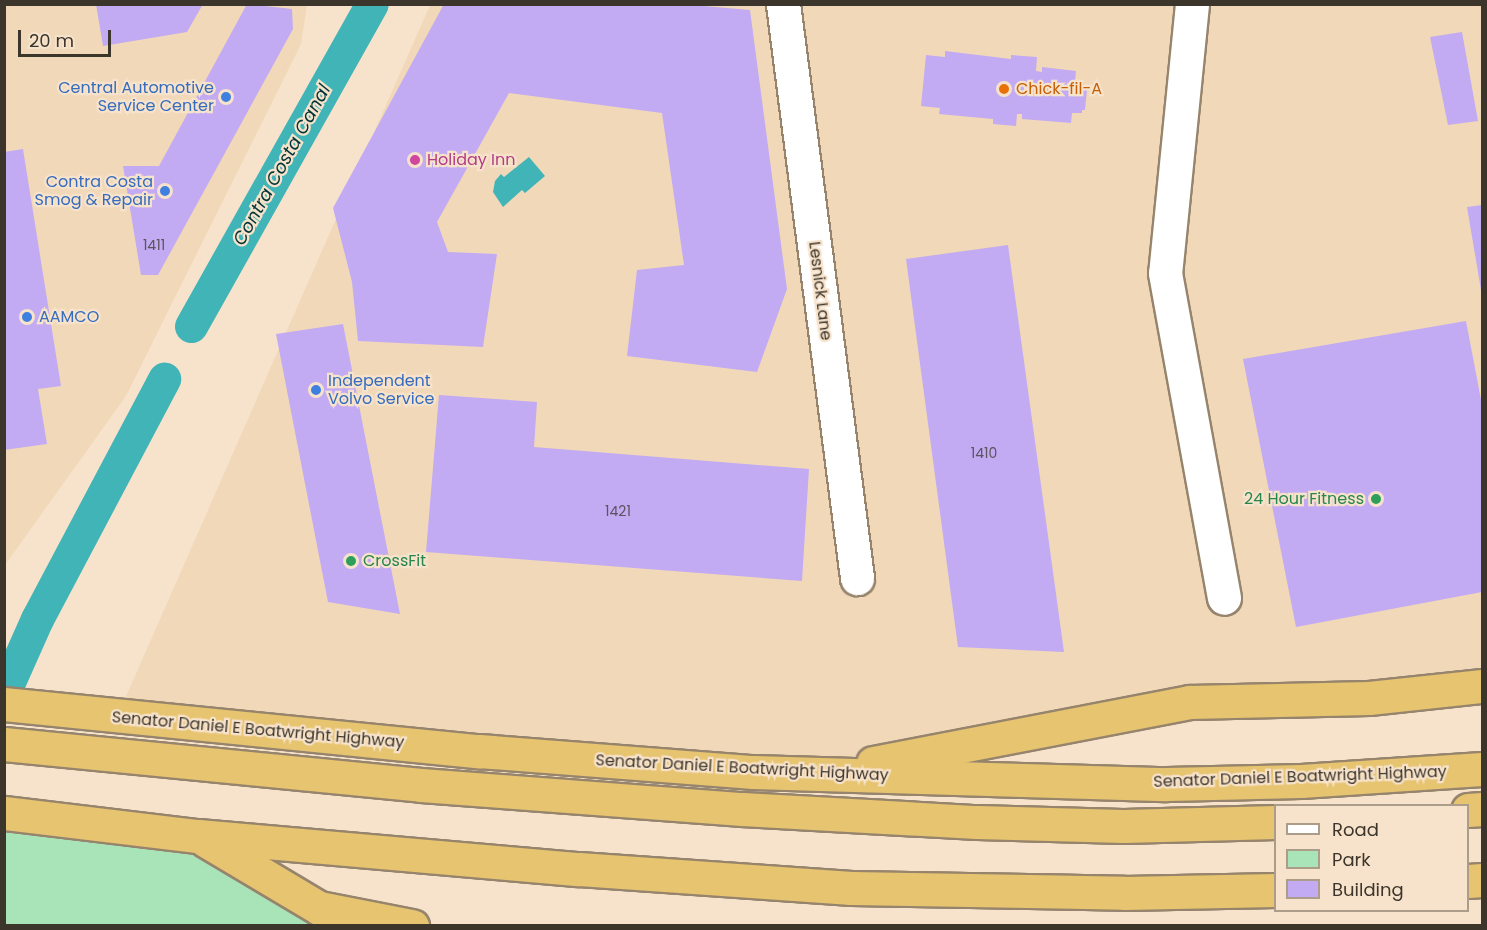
<!DOCTYPE html>
<html>
<head>
<meta charset="utf-8">
<style>
	body { margin:0 }
	#map { position:relative; width:1487px; height:930px; overflow:hidden; background:#f7e3cb; font-family:Poppins,sans-serif }
	div>[style] { position:absolute }
	[style*='--x'] { left:calc(var(--x)*1px); top:calc(var(--y)*1px); width:calc(var(--w)*1px); rotate:calc(var(--a)*1deg) }
	.built>* { inset:0; background:#f1d8b9 }
	.green>* { inset:0; background:#a9e4b8 }
	.water>* { inset:0; background:#40b4b7 }
	.canal>* { height:33px; margin:-16.5px; padding:0 16.5px; transform-origin:16.5px; border-radius:16.5px; background:#40b4b7 }
	.building>* { inset:0; background:#c2abf2 }
	.roads { filter:drop-shadow(2px 0 #96846d) drop-shadow(-2px 0 #96846d) drop-shadow(0 2px #96846d) drop-shadow(0 -2px #96846d) }
	.minor>* { height:33px; margin:-16.5px; padding:0 16.5px; transform-origin:16.5px; border-radius:16.5px; background:#fff }
	.motorway>* { height:33px; margin:-16.5px; padding:0 16.5px; transform-origin:16.5px; border-radius:16.5px; background:#e7c470 }
	.dots>* { width:16px; height:16px; translate:-50% -50%; box-sizing:border-box; border:3px solid #f7e3cb; border-radius:50% }
	span { translate:-50% -50%; white-space:nowrap; text-align:center; line-height:1.15; -webkit-text-stroke:4.5px #f7e3cb; paint-order:stroke }
	.number-label { font-size:14px; color:#5e525d }
	.number-label span { -webkit-text-stroke-width:0 }
	.shop-label { font-size:16px; color:#366cbe }
	.right { translate:-100% -50%; text-align:right }
	.left { translate:0 -50%; text-align:left }
	.food-label { font-size:16px; color:#c56008 }
	.hotel-label { font-size:16px; color:#b23c85 }
	.street-label { font-size:16px; color:#3c352b }
	.leisure-label { font-size:16px; color:#27864d }
	.water-label { font-size:18px; color:#003537; font-style:italic }
	.frame { position:absolute; inset:0; border:6px solid #3c352b; pointer-events:none }
	.legend { position:absolute; left:1274px; top:804px; width:195px; height:108px; box-sizing:border-box; background:#f7e3cb; border:2px solid #ac9d8b; margin:0; padding:8px 10px; list-style:none; font-size:18px; color:#3c352b }
	.legend li { display:flex; align-items:center; gap:12px; height:30px }
	.legend b { width:30px; border:2px solid #ac9d8b }
	.scale { position:absolute; left:18px; top:30px; width:93px; height:27px; box-sizing:border-box; border:3px solid #3c352b; border-top:0; padding-left:8px; font-size:18px; line-height:21px; white-space:nowrap; color:#3c352b; -webkit-text-stroke:4px #f7e3cb; paint-order:stroke }
</style>
</head>
<body>
<div id="map">
	<div class="built">
		<div style="clip-path:polygon(5px 5px,307px 5px,301px 44px,126px 396px,5px 565px)"></div>
		<div style="clip-path:polygon(430px 5px,1482px 5px,1482px 686px,1189px 702px,812px 775px,117px 717px)"></div>
	</div>
	<div class="green">
		<div style="clip-path:polygon(5px 813px,198px 836px,319px 908px,412px 926px,5px 926px)"></div>
	</div>
	<div class="water">
		<div style="clip-path:polygon(529px 157px,545px 176px,525px 193px,522px 190px,503px 207px,493px 192px,495px 181px,501px 174px,504px 177px)"></div>
	</div>
	<div class="canal">
		<div style="--x:191;--y:326;--w:369;--a:-60.7"></div>
		<div style="--x:4;--y:693;--w:81;--a:-66"></div>
		<div style="--x:37;--y:619;--w:272;--a:-62.1"></div>
	</div>
	<div class="building">
		<div style="clip-path:polygon(96px 4px,203px 4px,187px 32px,103px 46px)"></div>
		<div style="clip-path:polygon(247px 4px,292px 9px,293px 29px,158px 275px,141px 275px,123px 166px,159px 166px)"></div>
		<div style="clip-path:polygon(444px 4px,681px 4px,750px 10px,787px 289px,757px 372px,627px 356px,637px 270px,684px 265px,662px 113px,509px 93px,437px 222px,448px 252px,497px 254px,483px 347px,358px 341px,352px 282px,333px 208px)"></div>
		<div style="clip-path:polygon(1462px 32px,1478px 121px,1448px 125px,1430px 37px)"></div>
		<div style="clip-path:polygon(945px 51px,1011px 59px,1011px 55px,1037px 57px,1036px 71px,1042px 72px,1042px 67px,1076px 71px,1075px 82px,1084px 83px,1084px 88px,1087px 89px,1085px 110px,1082px 110px,1082px 113px,1072px 113px,1071px 123px,1022px 119px,1022px 114px,1017px 114px,1016px 126px,993px 124px,993px 119px,939px 114px,940px 108px,921px 106px,926px 55px,945px 57px)"></div>
		<div style="clip-path:polygon(23px 149px,61px 386px,38px 389px,47px 444px,4px 450px,4px 152px)"></div>
		<div style="clip-path:polygon(1482px 205px,1482px 290px,1481px 290px,1467px 207px)"></div>
		<div style="clip-path:polygon(1008px 245px,1064px 652px,958px 647px,906px 259px)"></div>
		<div style="clip-path:polygon(1466px 321px,1482px 405px,1482px 592px,1296px 627px,1243px 359px)"></div>
		<div style="clip-path:polygon(343px 324px,400px 614px,328px 602px,276px 334px)"></div>
		<div style="clip-path:polygon(439px 395px,537px 402px,534px 447px,809px 469px,802px 581px,426px 552px)"></div>
	</div>
	<div class="roads">
		<div class="minor">
			<div style="--x:783;--y:4;--w:579;--a:82.65"></div>
			<div style="--x:1192;--y:4;--w:270;--a:95.7"></div>
			<div style="--x:1165;--y:273;--w:330;--a:79.7"></div>
		</div>
		<div class="motorway">
			<div style="--x:4;--y:704;--w:477;--a:5.7"></div>
			<div style="--x:479;--y:751;--w:275;--a:4.4"></div>
			<div style="--x:753;--y:772;--w:413;--a:1.7"></div>
			<div style="--x:1166;--y:784;--w:135;--a:-1.3"></div>
			<div style="--x:1301;--y:781;--w:181;--a:-3.8"></div>
			<div style="--x:4;--y:744;--w:419;--a:5.6"></div>
			<div style="--x:421;--y:785;--w:322;--a:4.3"></div>
			<div style="--x:742;--y:809;--w:235;--a:3.2"></div>
			<div style="--x:977;--y:822;--w:146;--a:1.6"></div>
			<div style="--x:1123;--y:826;--w:153;--a:-1.5"></div>
			<div style="--x:873;--y:763;--w:322;--a:-10.9"></div>
			<div style="--x:1189;--y:702;--w:180;--a:-1.3"></div>
			<div style="--x:1369;--y:698;--w:114;--a:-6.1"></div>
			<div style="--x:1468;--y:810;--w:14;--a:-4"></div>
			<div style="--x:4;--y:813;--w:195;--a:6.8"></div>
			<div style="--x:198;--y:836;--w:382;--a:5"></div>
			<div style="--x:579;--y:869;--w:273;--a:4"></div>
			<div style="--x:851;--y:888;--w:273;--a:1"></div>
			<div style="--x:1124;--y:893;--w:152;--a:-1.1"></div>
			<div style="--x:205;--y:840;--w:133;--a:30.8"></div>
			<div style="--x:319;--y:908;--w:95;--a:11"></div>
			<div style="--x:1468;--y:881;--w:14;--a:-4"></div>
		</div>
	</div>
	<div class="dots">
		<div style="left:1004px;top:89px;background:#e8710a"></div>
		<div style="left:226px;top:97px;background:#3f7fe0"></div>
		<div style="left:415px;top:160px;background:#d1479c"></div>
		<div style="left:165px;top:191px;background:#3f7fe0"></div>
		<div style="left:27px;top:317px;background:#3f7fe0"></div>
		<div style="left:316px;top:390px;background:#3f7fe0"></div>
		<div style="left:1376px;top:499px;background:#2e9e5b"></div>
		<div style="left:351px;top:561px;background:#2e9e5b"></div>
	</div>
	<div class="number-label">
		<span style="left:154px;top:245px">1411</span>
		<span style="left:984px;top:453px">1410</span>
		<span style="left:618px;top:511px">1421</span>
	</div>
	<div class="shop-label">
		<span class="right" style="left:214px;top:97px">Central Automotive<br>Service Center</span>
		<span class="right" style="left:153px;top:191px">Contra Costa<br>Smog &amp; Repair</span>
		<span class="left" style="left:39px;top:317px">AAMCO</span>
		<span class="left" style="left:328px;top:390px">Independent<br>Volvo Service</span>
	</div>
	<div class="food-label">
		<span class="left" style="left:1016px;top:89px">Chick-fil-A</span>
	</div>
	<div class="hotel-label">
		<span class="left" style="left:427px;top:160px">Holiday Inn</span>
	</div>
	<div class="street-label">
		<span style="left:820px;top:291px;rotate:83deg">Lesnick Lane</span>
		<span style="left:258px;top:730px;rotate:5deg">Senator Daniel E Boatwright Highway</span>
		<span style="left:742px;top:768px;rotate:3deg">Senator Daniel E Boatwright Highway</span>
		<span style="left:1300px;top:777px;rotate:-2deg">Senator Daniel E Boatwright Highway</span>
	</div>
	<div class="leisure-label">
		<span class="right" style="left:1364px;top:499px">24 Hour Fitness</span>
		<span class="left" style="left:363px;top:561px">CrossFit</span>
	</div>
	<div class="water-label">
		<span style="left:282px;top:165px;rotate:-61deg">Contra Costa Canal</span>
	</div>
	<div class="frame"></div>
	<ul class="legend">
	<li><b style="height:8px;background:#fff"></b>Road</li>
	<li><b style="height:16px;background:#a9e4b8"></b>Park</li>
	<li><b style="height:16px;background:#c2abf2"></b>Building</li>
	</ul>
	<div class="scale">20 m</div>
</div>
</body>
</html>
